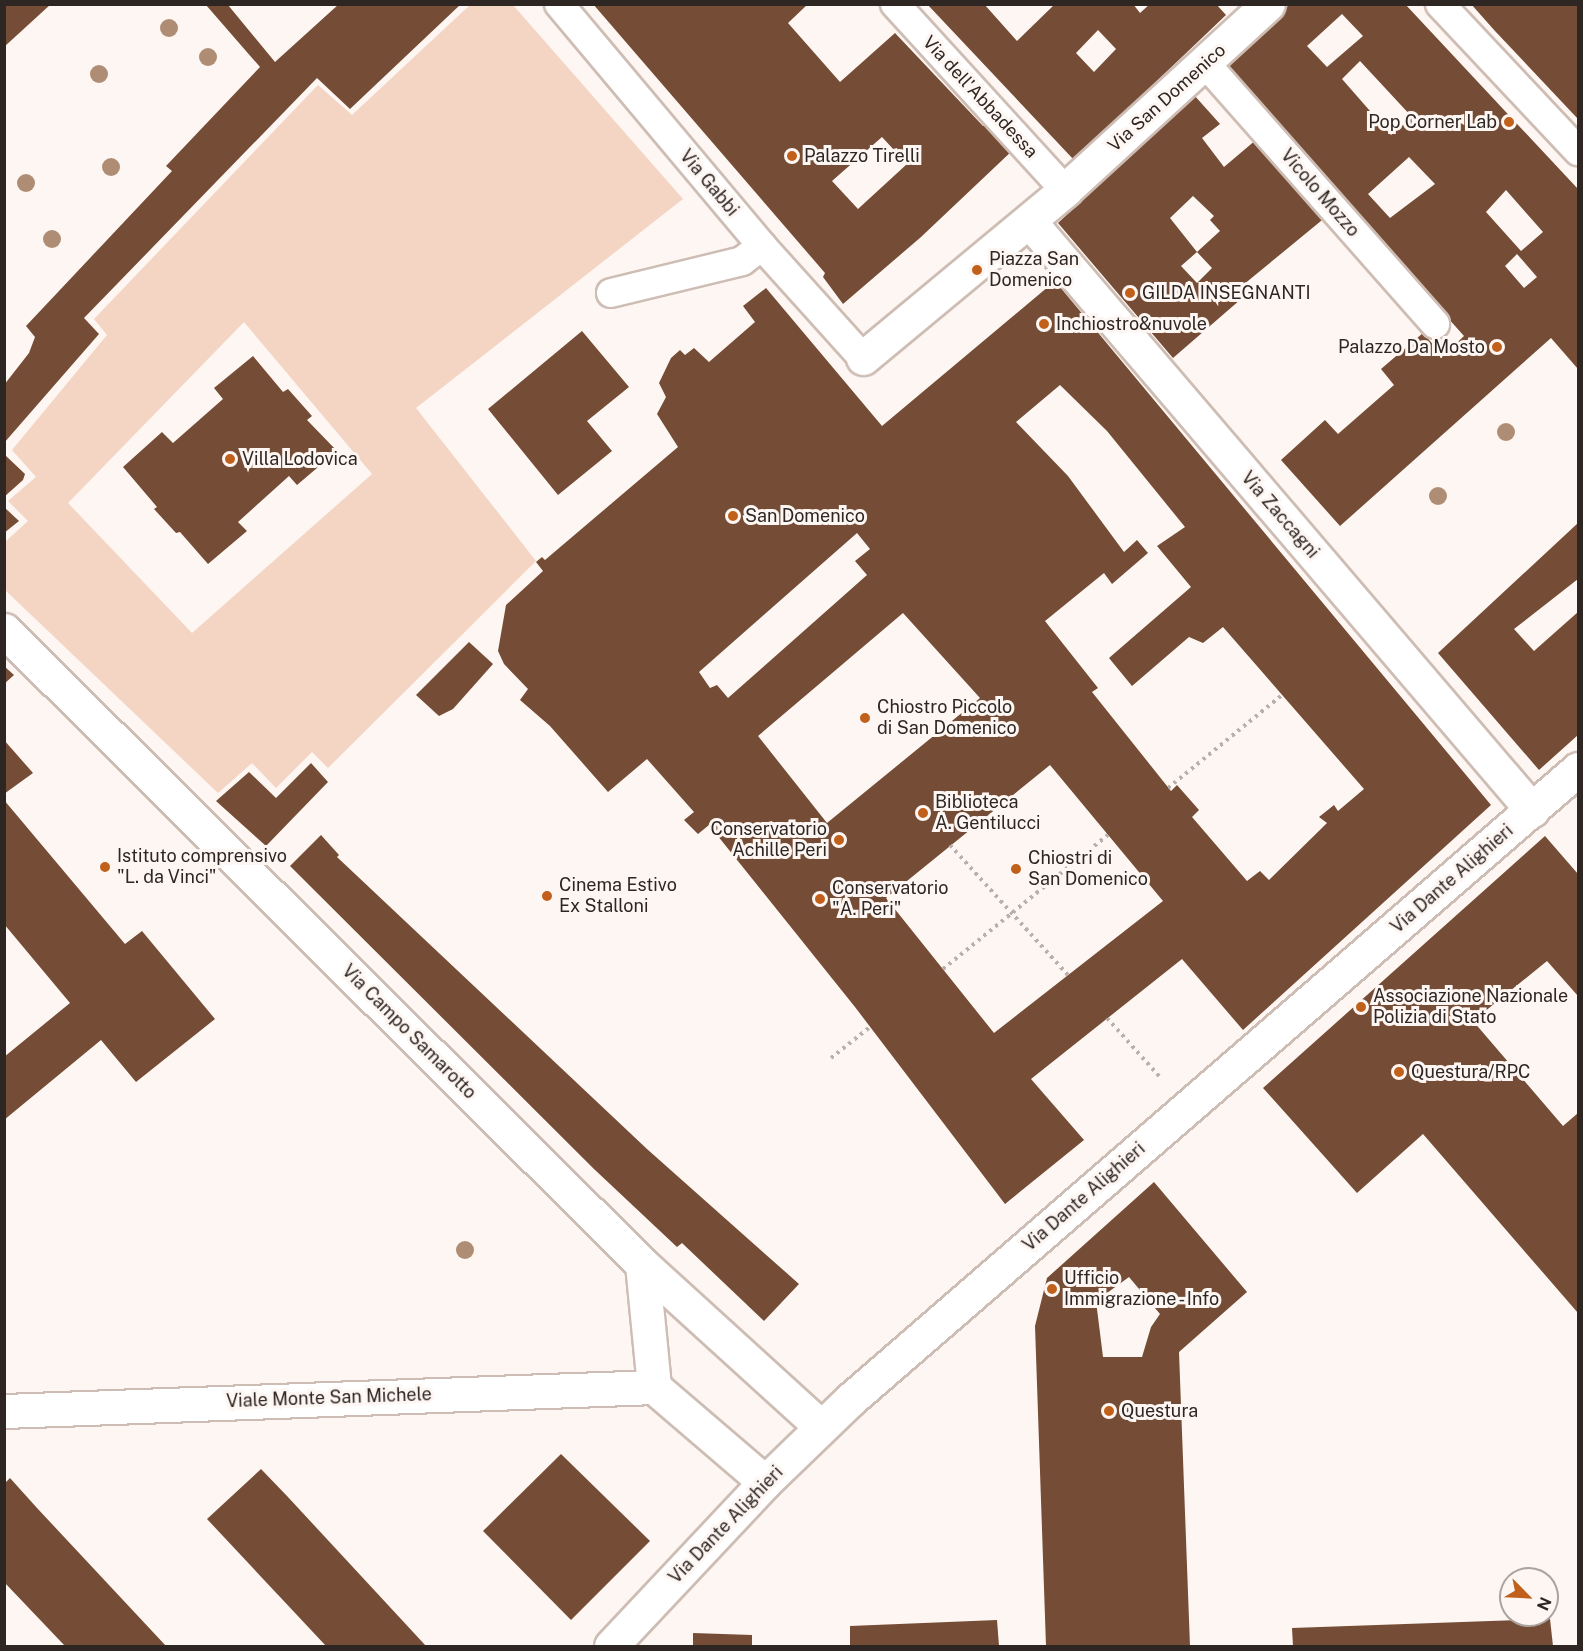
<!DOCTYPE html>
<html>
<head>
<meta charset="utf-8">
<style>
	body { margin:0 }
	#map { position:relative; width:1583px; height:1651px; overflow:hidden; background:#fdf6f2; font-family:"Public Sans",sans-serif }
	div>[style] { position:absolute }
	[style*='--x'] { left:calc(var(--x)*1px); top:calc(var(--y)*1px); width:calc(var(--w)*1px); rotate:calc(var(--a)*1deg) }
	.green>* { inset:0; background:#f4d4c3 }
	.building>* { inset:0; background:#754c35 }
	.path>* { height:4px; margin-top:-2px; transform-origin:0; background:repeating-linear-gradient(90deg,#b7b0ad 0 3px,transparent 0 7.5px) }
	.roads { filter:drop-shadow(2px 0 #cebdb4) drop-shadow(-2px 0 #cebdb4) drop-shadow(0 2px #cebdb4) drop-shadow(0 -2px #cebdb4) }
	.service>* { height:28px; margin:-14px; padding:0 14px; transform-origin:14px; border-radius:14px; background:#fff }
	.minor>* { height:33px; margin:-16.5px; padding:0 16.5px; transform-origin:16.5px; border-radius:16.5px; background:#fff }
	.trees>* { width:18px; height:18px; margin:-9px; border-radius:50%; background:#af8d75 }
	.dots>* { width:16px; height:16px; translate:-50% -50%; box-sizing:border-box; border:3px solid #fdf6f2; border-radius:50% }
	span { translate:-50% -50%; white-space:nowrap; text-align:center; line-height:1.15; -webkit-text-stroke:6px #fdf6f2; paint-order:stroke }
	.street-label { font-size:18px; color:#2d2623 }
	.poi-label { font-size:18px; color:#2d2623 }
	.right { translate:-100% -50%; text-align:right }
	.left { translate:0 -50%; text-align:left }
	.frame { position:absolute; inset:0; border:6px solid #2d2623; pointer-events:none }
	.north { position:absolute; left:1499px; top:1567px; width:60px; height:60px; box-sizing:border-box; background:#fdf6f2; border:2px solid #aaa39f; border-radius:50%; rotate:114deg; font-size:16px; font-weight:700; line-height:24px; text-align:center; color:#2d2623 }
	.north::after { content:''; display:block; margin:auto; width:21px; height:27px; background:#c0601b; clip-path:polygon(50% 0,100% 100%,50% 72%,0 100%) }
</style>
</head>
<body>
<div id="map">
	<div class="green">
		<div style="clip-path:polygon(evenodd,471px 4px,513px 5px,683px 199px,416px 408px,536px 561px,328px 768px,312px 752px,276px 788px,252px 763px,218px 793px,5px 590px,5px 542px,28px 521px,8px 501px,36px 477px,12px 450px,107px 335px,94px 319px,318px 85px,352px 115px,471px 4px,244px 322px,372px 474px,192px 633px,68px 503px,244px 322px)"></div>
	</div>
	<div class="building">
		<div style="clip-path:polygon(4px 4px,51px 4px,4px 47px)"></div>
		<div style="clip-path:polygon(339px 4px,461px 4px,350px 109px,317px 78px,84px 318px,99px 334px,4px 443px,4px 385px,29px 353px,35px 337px,26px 326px,172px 171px,166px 166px,260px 67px,206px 5px,228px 5px,275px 62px)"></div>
		<div style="clip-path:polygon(evenodd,593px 4px,808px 4px,788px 23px,840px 82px,895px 33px,983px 126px,989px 123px,1014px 149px,921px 237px,843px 304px,823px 277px,825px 273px,593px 4px,882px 137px,907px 164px,858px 209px,832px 181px,882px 137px)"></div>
		<div style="clip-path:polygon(evenodd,927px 4px,984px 4px,1017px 41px,1055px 4px,1133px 4px,1140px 13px,1150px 4px,1216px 4px,1226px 15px,1074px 160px,927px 4px,1098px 30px,1116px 49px,1094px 72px,1076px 53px,1098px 30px)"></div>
		<div style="clip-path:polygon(evenodd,1290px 4px,1405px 4px,1578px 189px,1578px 369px,1551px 338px,1340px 526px,1281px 460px,1325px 420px,1338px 434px,1394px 385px,1381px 369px,1423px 333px,1443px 356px,1464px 336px,1225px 68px,1290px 4px,1342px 14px,1363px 36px,1327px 67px,1307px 46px,1342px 14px,1290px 4px,1360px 61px,1412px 117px,1391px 135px,1342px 79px,1360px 61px,1290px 4px,1409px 157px,1435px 184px,1390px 218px,1368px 194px,1409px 157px,1290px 4px,1506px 190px,1543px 232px,1521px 251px,1486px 212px,1506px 190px,1290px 4px,1517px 254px,1537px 277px,1524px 288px,1505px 266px,1517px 254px)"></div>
		<div style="clip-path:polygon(1471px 4px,1578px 4px,1578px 119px,1495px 31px)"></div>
		<div style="clip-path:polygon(evenodd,1194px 95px,1220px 124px,1202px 138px,1224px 167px,1257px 139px,1327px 216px,1243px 285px,1248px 293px,1173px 358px,1058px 223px,1194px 95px,1193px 196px,1214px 216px,1210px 220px,1220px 231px,1197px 252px,1212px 268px,1197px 283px,1181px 266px,1197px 252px,1170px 218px,1193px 196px)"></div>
		<div style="clip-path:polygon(evenodd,1055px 281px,1491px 805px,1243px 1030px,1182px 959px,1031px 1079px,1084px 1140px,1005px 1204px,855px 1007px,709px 825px,698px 834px,684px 820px,694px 812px,647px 759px,608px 792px,550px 726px,520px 700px,528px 689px,504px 664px,498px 651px,506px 605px,543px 571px,536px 562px,542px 557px,545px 560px,678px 447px,657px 414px,666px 397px,659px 383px,671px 358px,680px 350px,685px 355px,694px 348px,709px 362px,755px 322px,743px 306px,766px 288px,882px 426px,1055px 281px,1060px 385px,1107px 431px,1185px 527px,1157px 546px,1191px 587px,1109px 658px,1132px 686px,1189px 637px,1203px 643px,1223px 627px,1364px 789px,1338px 811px,1334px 805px,1319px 817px,1327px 823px,1269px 880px,1260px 871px,1247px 881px,1192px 817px,1199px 810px,1177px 785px,1171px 791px,1092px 692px,1098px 688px,1045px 621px,1104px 573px,1112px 584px,1148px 553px,1137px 540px,1124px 552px,1068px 476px,1016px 422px,1060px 385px,1055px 281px,857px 533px,870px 549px,855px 561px,867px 575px,728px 698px,717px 685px,710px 688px,699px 672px,857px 533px,1055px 281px,903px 613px,980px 698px,827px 823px,758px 736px,903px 613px,1055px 281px,1050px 765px,1163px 901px,994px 1033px,886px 898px,1050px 765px)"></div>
		<div style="clip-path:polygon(582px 331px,629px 387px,587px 421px,612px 451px,558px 495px,488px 409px)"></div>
		<div style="clip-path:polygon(253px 356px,283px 392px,288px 389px,312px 416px,307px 420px,337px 451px,297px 485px,289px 476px,238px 522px,247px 531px,208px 564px,180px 532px,176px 533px,154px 509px,157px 507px,123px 467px,162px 432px,173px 443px,223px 399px,214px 388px)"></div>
		<div style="clip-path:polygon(4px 454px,25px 474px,23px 480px,4px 497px)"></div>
		<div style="clip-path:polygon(4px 507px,19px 521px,4px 533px)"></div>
		<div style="clip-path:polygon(1578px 523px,1578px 579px,1514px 629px,1534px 651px,1578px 612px,1578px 735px,1539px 770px,1438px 653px)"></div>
		<div style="clip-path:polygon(469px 642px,493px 664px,453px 709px,439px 716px,416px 695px)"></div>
		<div style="clip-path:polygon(4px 666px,14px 675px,4px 684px)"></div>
		<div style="clip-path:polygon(4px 740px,33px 773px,4px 794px)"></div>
		<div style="clip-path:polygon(311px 763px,328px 782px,266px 846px,216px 801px,249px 772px,276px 798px)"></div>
		<div style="clip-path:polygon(4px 800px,125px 944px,142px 931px,215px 1019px,136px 1082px,101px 1040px,4px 1120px,4px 1057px,70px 1003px,4px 924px)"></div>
		<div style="clip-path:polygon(321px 835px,339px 855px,337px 857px,647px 1149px,799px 1284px,764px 1321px,682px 1243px,677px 1247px,594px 1169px,290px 866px)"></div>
		<div style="clip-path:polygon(1545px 836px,1578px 874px,1578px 996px,1547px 961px,1473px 1021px,1563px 1126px,1578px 1113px,1578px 1313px,1423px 1134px,1357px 1193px,1263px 1088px)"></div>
		<div style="clip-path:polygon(evenodd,1154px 1182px,1247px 1292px,1179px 1352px,1190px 1646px,1046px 1646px,1035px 1326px,1047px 1278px,1154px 1182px,1129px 1277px,1160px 1314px,1151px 1327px,1142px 1357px,1103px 1357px,1096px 1301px,1129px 1277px)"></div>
		<div style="clip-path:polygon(561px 1454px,650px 1541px,571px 1620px,483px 1531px)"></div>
		<div style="clip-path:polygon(261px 1469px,287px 1496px,426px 1646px,326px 1646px,207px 1519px)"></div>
		<div style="clip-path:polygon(10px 1478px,37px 1508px,166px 1646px,65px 1646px,4px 1582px,4px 1484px)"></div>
		<div style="clip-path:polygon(1550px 1619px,1553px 1646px,1293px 1646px,1292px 1628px)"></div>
		<div style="clip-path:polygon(997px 1620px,999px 1646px,850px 1646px,850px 1626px)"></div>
		<div style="clip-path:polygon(693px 1633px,752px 1635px,752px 1646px,693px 1646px)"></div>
	</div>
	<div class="path">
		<div style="--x:1168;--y:788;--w:147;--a:-39.2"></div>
		<div style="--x:950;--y:845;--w:176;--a:47.8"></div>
		<div style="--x:943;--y:969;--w:213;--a:-39.1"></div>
		<div style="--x:1107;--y:1018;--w:78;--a:48.1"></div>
		<div style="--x:831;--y:1058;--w:50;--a:-38.5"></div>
	</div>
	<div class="roads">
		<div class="service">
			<div style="--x:559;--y:4;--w:316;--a:50"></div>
			<div style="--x:762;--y:246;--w:151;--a:48"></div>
			<div style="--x:895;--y:4;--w:252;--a:47.6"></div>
			<div style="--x:1440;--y:4;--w:202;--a:46.8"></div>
			<div style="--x:1205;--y:63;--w:348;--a:48.6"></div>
			<div style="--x:611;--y:293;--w:135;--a:-13.7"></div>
			<div style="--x:742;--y:261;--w:25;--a:-37"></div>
		</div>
		<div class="minor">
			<div style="--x:1029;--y:221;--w:775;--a:49.5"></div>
			<div style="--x:863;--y:358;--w:263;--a:-39.7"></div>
			<div style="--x:1065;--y:190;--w:275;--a:-42.5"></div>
			<div style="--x:4;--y:630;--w:899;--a:44.82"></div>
			<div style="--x:642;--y:1264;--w:242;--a:42.3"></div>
			<div style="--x:642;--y:1264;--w:124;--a:84.4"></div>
			<div style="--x:4;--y:1411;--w:650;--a:-2.11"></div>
			<div style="--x:654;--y:1387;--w:146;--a:40.6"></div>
			<div style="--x:611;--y:1646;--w:225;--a:-46.8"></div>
			<div style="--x:765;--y:1482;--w:120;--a:-44"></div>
			<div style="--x:851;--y:1399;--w:962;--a:-40.91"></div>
		</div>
	</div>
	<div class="trees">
		<div style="left:169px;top:28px"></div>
		<div style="left:208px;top:57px"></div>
		<div style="left:99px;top:74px"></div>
		<div style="left:111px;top:167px"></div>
		<div style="left:26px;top:183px"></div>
		<div style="left:52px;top:239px"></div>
		<div style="left:1506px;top:432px"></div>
		<div style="left:1438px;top:496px"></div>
		<div style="left:465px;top:1250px"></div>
	</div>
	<div class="dots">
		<div style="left:1509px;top:122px;background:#c0601b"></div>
		<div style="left:792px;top:156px;background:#c0601b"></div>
		<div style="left:977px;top:270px;background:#c0601b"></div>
		<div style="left:1130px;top:293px;background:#c0601b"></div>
		<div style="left:1044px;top:324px;background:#c0601b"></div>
		<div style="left:1497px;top:347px;background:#c0601b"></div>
		<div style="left:230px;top:459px;background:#c0601b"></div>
		<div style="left:733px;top:516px;background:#c0601b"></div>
		<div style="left:865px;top:718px;background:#c0601b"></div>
		<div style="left:923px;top:813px;background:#c0601b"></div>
		<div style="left:839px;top:840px;background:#c0601b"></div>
		<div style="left:105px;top:867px;background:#c0601b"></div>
		<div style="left:1016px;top:869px;background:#c0601b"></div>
		<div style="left:547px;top:896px;background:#c0601b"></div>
		<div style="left:820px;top:899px;background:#c0601b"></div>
		<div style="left:1361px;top:1007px;background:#c0601b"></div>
		<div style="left:1399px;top:1072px;background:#c0601b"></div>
		<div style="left:1052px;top:1289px;background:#c0601b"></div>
		<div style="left:1109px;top:1411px;background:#c0601b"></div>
	</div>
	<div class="street-label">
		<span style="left:980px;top:97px;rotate:47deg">Via dell'Abbadessa</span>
		<span style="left:1167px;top:98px;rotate:-42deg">Via San Domenico</span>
		<span style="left:709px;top:183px;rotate:50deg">Via Gabbi</span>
		<span style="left:1320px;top:193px;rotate:49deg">Vicolo Mozzo</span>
		<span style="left:1280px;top:515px;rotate:49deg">Via Zaccagni</span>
		<span style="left:1452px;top:879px;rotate:-41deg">Via Dante Alighieri</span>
		<span style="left:409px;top:1032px;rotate:45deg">Via Campo Samarotto</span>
		<span style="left:1084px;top:1197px;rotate:-41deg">Via Dante Alighieri</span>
		<span style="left:329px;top:1398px;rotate:-2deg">Viale Monte San Michele</span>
		<span style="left:726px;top:1525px;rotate:-46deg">Via Dante Alighieri</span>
	</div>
	<div class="poi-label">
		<span class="right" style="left:1497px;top:122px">Pop Corner Lab</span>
		<span class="left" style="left:804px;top:156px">Palazzo Tirelli</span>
		<span class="left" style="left:989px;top:270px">Piazza San<br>Domenico</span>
		<span class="left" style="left:1142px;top:293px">GILDA INSEGNANTI</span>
		<span class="left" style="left:1056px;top:324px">Inchiostro&amp;nuvole</span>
		<span class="right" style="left:1485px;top:347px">Palazzo Da Mosto</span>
		<span class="left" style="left:242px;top:459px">Villa Lodovica</span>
		<span class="left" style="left:745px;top:516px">San Domenico</span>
		<span class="left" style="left:877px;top:718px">Chiostro Piccolo<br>di San Domenico</span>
		<span class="left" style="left:935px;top:813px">Biblioteca<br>A. Gentilucci</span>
		<span class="right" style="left:827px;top:840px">Conservatorio<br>Achille Peri</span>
		<span class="left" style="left:117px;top:867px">Istituto comprensivo<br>"L. da Vinci"</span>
		<span class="left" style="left:1028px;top:869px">Chiostri di<br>San Domenico</span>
		<span class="left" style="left:559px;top:896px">Cinema Estivo<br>Ex Stalloni</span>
		<span class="left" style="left:832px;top:899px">Conservatorio<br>"A. Peri"</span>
		<span class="left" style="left:1373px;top:1007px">Associazione Nazionale<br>Polizia di Stato</span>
		<span class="left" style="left:1411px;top:1072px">Questura/RPC</span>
		<span class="left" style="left:1064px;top:1289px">Ufficio<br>Immigrazione - Info</span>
		<span class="left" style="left:1121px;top:1411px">Questura</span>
	</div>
	<div class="frame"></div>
	<div class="north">N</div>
</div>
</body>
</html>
